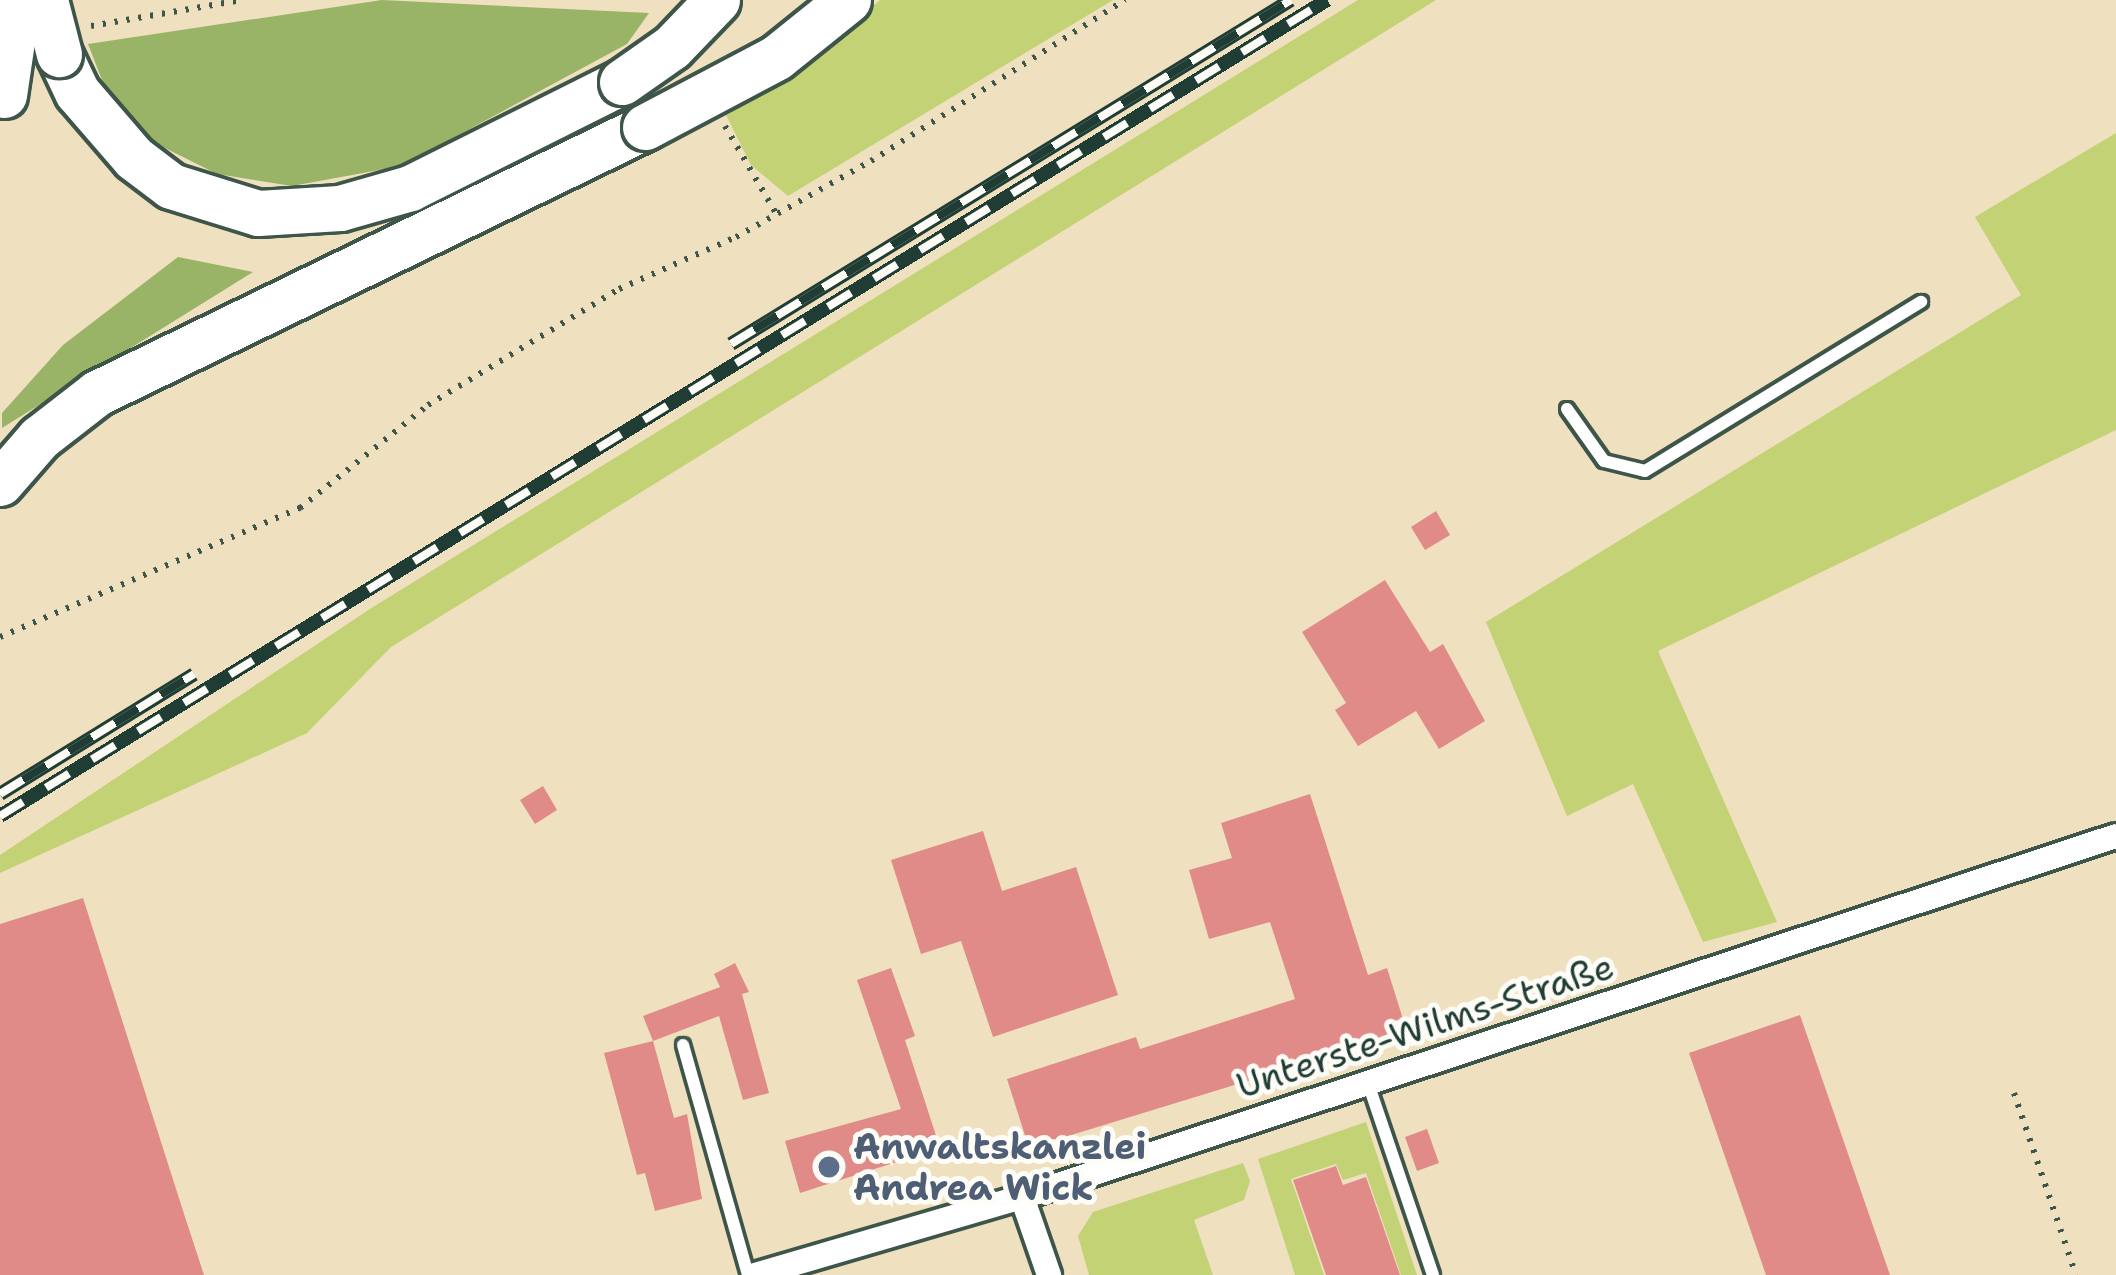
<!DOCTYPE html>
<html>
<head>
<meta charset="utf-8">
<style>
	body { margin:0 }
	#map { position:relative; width:2116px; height:1275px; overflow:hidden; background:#efe0c0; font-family:"Shantell Sans",sans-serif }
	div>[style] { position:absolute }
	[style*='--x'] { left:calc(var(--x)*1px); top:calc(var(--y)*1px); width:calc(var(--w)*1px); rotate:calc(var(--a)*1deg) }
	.green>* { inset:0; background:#c2d275 }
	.forest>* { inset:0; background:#99b466 }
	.building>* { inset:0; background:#e18b88 }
	.path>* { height:6px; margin-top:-3px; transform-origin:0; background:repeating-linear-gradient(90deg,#3e5549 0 3px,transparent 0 12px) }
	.roads { filter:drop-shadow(3px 0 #3e5549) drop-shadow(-3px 0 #3e5549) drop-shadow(0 3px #3e5549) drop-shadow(0 -3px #3e5549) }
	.lane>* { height:12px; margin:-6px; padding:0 6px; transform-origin:6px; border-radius:6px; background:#fff }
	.street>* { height:24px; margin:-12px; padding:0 12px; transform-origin:12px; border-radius:12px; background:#fff }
	.highway>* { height:45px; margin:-22.5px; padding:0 22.5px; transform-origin:22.5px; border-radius:22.5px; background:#fff }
	.rail>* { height:14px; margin-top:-7px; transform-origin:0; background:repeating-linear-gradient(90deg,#fdfcf7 0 27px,#1f3d34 0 54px); box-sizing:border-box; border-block:3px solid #1f3d34 }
	.bridges { filter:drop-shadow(3px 0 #3e5549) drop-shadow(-3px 0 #3e5549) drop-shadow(0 3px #3e5549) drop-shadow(0 -3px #3e5549) }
	.highway-bridge>* { height:45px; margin:-22.5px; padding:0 22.5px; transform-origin:22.5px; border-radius:22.5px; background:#fff }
	.dots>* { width:33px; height:33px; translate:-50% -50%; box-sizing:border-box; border:6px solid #fdfcf7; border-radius:50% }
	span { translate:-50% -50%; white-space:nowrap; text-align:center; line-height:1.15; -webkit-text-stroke:10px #fdfcf7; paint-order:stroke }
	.street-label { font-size:36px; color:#1f3d34 }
	.service-label { font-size:36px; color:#4e5e75; font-weight:700 }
	.left { translate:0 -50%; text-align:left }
</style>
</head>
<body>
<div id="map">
	<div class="green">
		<div style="clip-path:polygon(880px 0,1113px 0,788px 196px,751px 165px,726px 115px,805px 66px)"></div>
		<div style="clip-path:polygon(1358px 0,1436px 0,391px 647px,307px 733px,0 873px,0 855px,373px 607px)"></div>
		<div style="clip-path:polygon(2116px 133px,2116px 430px,1658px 651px,1777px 922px,1703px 942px,1633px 784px,1567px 816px,1486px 622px,2021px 295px,1975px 217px)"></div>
		<div style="clip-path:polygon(1366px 1122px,1417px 1275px,1401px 1275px,1366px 1173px,1343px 1180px,1336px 1164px,1291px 1179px,1324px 1275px,1295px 1275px,1258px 1159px)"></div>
		<div style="clip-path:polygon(1243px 1163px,1250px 1181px,1244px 1200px,1194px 1220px,1213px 1275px,1089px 1275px,1078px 1236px,1093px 1212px)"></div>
	</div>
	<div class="forest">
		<div style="clip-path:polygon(382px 0,649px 13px,627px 44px,401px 166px,292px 186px,217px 174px,155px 143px,109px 98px,88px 44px)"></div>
		<div style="clip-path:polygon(178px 257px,253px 272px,2px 428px,2px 413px,63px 345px)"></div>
	</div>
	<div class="building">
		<div style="clip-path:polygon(1436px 511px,1450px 535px,1425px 550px,1411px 527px)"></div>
		<div style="clip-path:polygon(1385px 580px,1430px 652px,1443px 644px,1485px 721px,1439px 749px,1416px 711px,1358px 746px,1335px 710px,1346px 703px,1302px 632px)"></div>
		<div style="clip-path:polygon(543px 786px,557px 810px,535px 824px,520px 800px)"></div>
		<div style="clip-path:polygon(1310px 794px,1368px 975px,1387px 968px,1407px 1032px,1029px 1148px,1007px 1079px,1136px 1037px,1140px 1049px,1295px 999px,1270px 922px,1209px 939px,1189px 870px,1232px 858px,1221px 823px)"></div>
		<div style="clip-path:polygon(983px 831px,1002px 891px,1076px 867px,1118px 995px,993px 1037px,961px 941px,921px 954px,891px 860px)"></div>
		<div style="clip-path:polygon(83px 898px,185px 1217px,204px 1275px,0 1275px,0 924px)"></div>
		<div style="clip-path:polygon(735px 963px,749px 992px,742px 994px,769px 1093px,743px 1100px,719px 1016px,653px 1041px,643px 1016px,720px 987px,714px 974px)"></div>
		<div style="clip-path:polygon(891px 968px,915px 1036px,905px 1040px,940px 1148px,800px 1193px,785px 1141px,901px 1109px,857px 980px)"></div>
		<div style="clip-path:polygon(1800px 1015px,1890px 1275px,1766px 1275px,1689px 1053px)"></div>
		<div style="clip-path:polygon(653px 1041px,674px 1118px,687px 1114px,702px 1199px,655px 1211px,645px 1173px,637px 1175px,604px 1053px)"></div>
		<div style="clip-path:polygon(1427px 1129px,1439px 1163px,1417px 1171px,1405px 1137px)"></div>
		<div style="clip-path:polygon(1336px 1166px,1343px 1185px,1366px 1177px,1400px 1275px,1326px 1275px,1293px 1180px)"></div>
	</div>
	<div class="path">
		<div style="--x:91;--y:26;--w:153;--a:-9.8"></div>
		<div style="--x:725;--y:126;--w:103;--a:59.7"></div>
		<div style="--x:0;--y:637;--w:327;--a:-23.3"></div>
		<div style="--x:300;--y:508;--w:164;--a:-38.8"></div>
		<div style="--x:428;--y:405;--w:223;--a:-31.3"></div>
		<div style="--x:619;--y:289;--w:128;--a:-24"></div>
		<div style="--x:736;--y:237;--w:155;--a:-29.4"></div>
		<div style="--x:871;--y:161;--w:301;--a:-32.4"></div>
		<div style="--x:2014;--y:1093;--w:192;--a:71.2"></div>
	</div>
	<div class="roads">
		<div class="lane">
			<div style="--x:1567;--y:409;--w:64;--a:54.6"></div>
			<div style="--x:1604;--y:461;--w:42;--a:13.7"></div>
			<div style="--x:1645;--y:471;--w:324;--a:-31.5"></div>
			<div style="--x:683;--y:1045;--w:239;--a:74.2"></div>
			<div style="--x:1368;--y:1083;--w:203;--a:71.3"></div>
		</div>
		<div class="street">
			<div style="--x:1022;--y:1197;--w:83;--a:70.9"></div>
			<div style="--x:755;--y:1275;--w:278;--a:-16.3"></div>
			<div style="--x:1022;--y:1197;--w:1152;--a:-18.26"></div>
		</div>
		<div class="highway">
			<div style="--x:59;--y:54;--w:42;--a:64.7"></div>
			<div style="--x:77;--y:92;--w:87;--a:49.2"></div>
			<div style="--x:134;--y:158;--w:46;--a:37.1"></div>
			<div style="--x:171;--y:186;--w:91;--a:17.2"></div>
			<div style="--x:258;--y:213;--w:82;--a:-3.5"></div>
			<div style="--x:340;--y:208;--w:73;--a:-15.9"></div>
			<div style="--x:410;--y:188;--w:237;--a:-26.6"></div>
			<div style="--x:0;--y:483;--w:60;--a:-49.1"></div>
			<div style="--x:39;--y:438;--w:73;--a:-37.8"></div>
			<div style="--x:97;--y:393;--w:609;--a:-25.89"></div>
		</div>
	</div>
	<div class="rail">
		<div style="--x:731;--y:344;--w:657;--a:-31.56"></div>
		<div style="--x:0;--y:794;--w:228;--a:-31.7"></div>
		<div style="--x:0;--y:816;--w:1558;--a:-31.59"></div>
	</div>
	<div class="bridges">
		<div class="highway-bridge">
			<div style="--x:45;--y:0;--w:56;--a:75.5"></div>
			<div style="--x:622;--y:82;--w:61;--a:-35"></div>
			<div style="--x:672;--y:47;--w:65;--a:-46.2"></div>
			<div style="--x:4;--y:95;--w:96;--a:-81.6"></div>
			<div style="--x:645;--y:127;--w:149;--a:-27.9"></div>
			<div style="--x:777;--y:57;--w:91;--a:-38.8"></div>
		</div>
	</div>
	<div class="dots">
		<div style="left:829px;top:1167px;background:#5c6f8a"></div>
	</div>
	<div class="street-label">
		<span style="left:1425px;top:1026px;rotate:-18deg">Unterste-Wilms-Straße</span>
	</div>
	<div class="service-label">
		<span class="left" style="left:853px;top:1167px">Anwaltskanzlei<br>Andrea Wick</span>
	</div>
</div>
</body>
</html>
